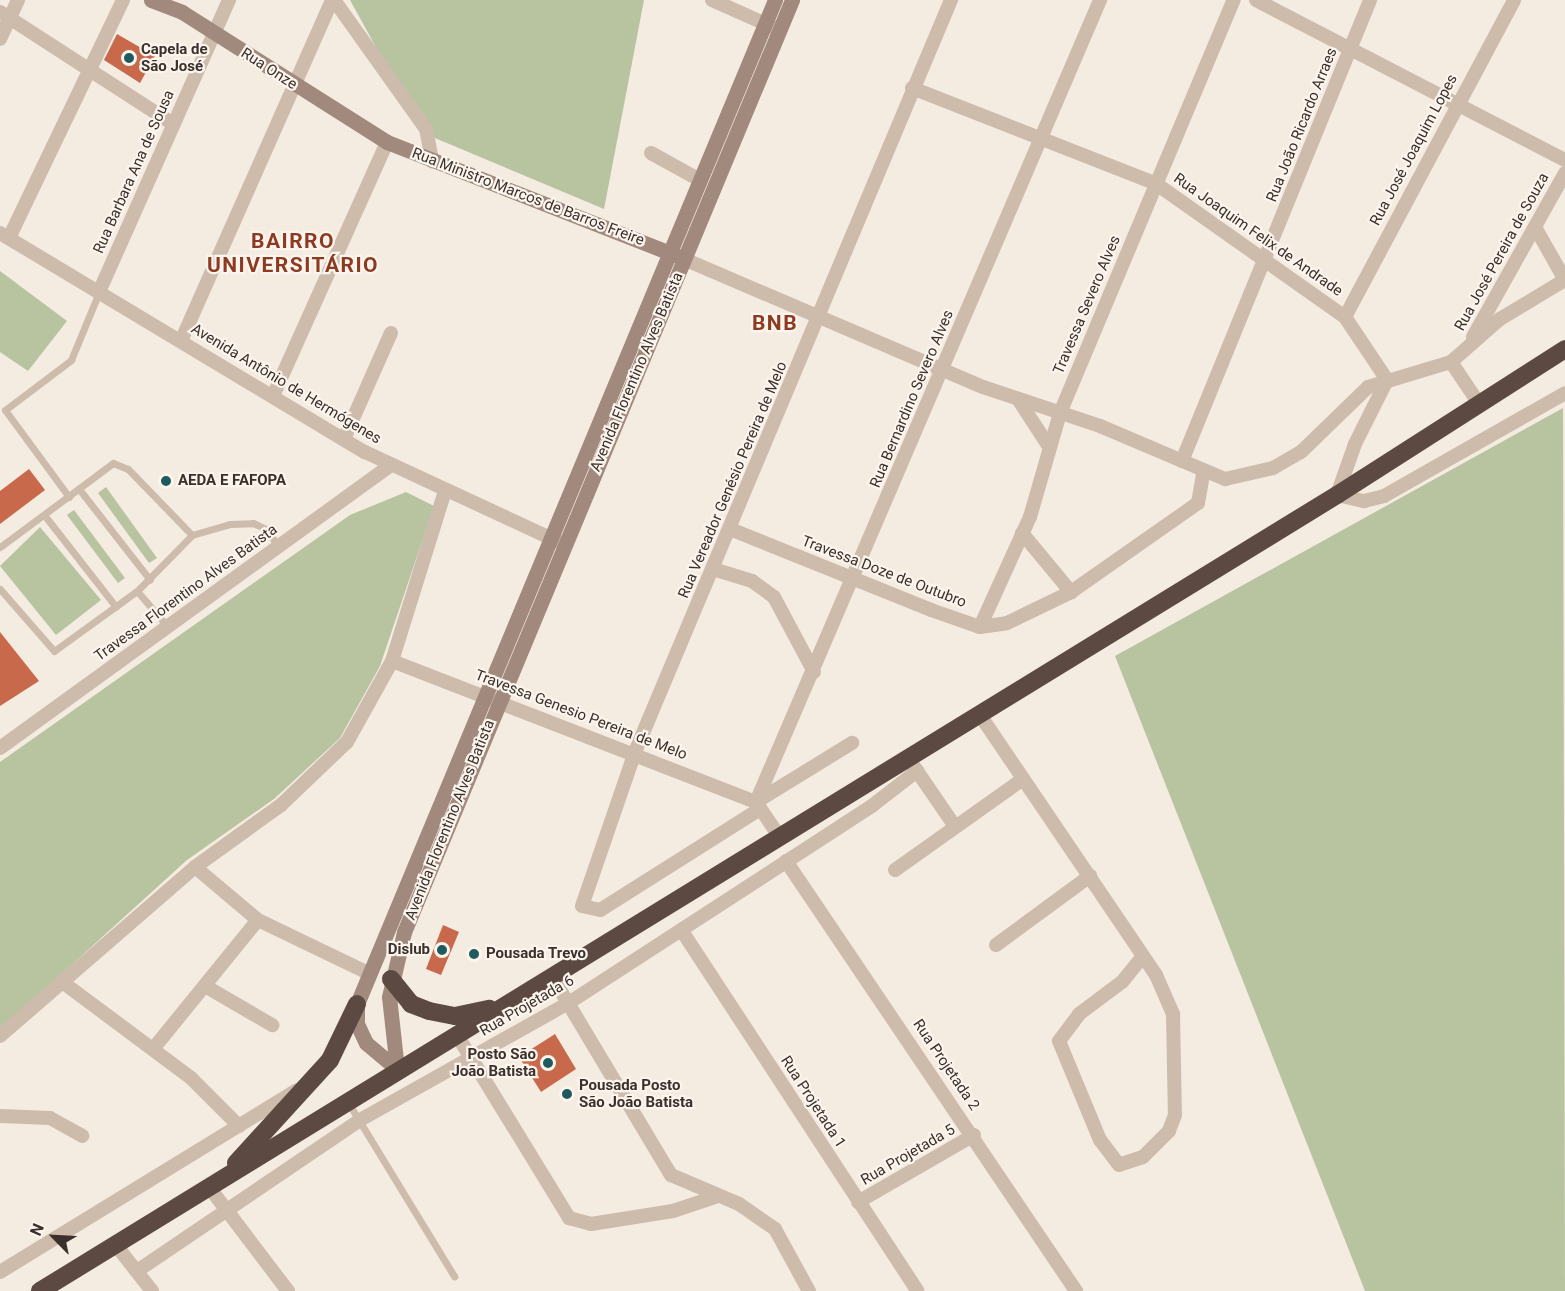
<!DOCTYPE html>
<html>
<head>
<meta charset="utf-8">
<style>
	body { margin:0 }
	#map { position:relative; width:1565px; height:1291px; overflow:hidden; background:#f4ebe1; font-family:Roboto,sans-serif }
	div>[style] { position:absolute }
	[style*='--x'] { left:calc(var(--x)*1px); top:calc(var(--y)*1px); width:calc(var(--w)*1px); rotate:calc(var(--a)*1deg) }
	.green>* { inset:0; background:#b8c4a0 }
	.building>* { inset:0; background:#c8694b }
	.lane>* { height:7px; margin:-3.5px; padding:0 3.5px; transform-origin:3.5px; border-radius:3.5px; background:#cdbbac }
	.street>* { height:14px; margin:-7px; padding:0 7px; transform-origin:7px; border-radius:7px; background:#cdbbac }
	.secondary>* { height:15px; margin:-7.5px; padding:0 7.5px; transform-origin:7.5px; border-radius:7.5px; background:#a18a7d }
	.highway>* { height:18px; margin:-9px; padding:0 9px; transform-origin:9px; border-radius:9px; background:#5c4a42 }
	.dots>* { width:16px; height:16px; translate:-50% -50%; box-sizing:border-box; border:3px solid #fbf5ee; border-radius:50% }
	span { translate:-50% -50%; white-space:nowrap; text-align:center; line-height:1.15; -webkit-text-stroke:4.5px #fbf5ee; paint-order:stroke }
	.poi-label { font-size:15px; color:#3b302b; font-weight:700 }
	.left { translate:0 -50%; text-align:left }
	.right { translate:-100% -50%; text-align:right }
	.street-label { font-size:15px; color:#3b302b }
	.district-label { font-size:21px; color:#8c3b22; font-weight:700; letter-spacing:1.5px }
	.north { position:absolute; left:24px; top:1207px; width:60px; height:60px; -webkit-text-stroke:4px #fbf5ee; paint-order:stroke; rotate:294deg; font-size:16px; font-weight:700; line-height:24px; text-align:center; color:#3b302b }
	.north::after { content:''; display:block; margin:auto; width:21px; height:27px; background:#3b302b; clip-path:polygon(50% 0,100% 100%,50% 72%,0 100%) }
</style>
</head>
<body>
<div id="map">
	<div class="green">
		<div style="clip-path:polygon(350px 0,644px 0,604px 209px,423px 133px)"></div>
		<div style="clip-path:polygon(0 271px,67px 321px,28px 371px,0 352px)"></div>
		<div style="clip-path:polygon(1563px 408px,1565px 1291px,1365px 1291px,1115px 656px)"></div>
		<div style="clip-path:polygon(106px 487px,157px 558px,149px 563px,98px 493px)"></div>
		<div style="clip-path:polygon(406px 492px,434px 506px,380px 666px,340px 738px,274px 799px,187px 860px,0 1030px,0 762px,350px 515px)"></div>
		<div style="clip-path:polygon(74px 510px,125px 578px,118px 583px,67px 515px)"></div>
		<div style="clip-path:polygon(40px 527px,101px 600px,56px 635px,0 566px)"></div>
	</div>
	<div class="building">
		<div style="clip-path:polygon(117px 34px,155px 56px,140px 83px,104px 60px)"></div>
		<div style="clip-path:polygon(29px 469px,45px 490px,0 524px,0 491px)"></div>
		<div style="clip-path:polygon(0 632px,39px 681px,0 706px)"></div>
		<div style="clip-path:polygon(443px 925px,459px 932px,441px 975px,426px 969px)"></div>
		<div style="clip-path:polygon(555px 1034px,576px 1069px,541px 1092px,519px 1057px)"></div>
	</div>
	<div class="lane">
		<div style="--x:79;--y:489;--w:115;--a:52"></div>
		<div style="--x:69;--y:497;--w:108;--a:-126.3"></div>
		<div style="--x:5;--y:410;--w:83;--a:-37.1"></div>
		<div style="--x:71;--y:360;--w:74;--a:-67.6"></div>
		<div style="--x:45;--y:516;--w:115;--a:52"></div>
		<div style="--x:0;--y:547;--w:141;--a:-36.6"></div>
		<div style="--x:113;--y:463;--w:16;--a:22"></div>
		<div style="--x:128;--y:469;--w:92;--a:45.9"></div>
		<div style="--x:0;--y:589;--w:82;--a:48.9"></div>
		<div style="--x:54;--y:651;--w:102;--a:-35.9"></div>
		<div style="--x:137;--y:591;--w:78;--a:-45.5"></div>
		<div style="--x:192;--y:535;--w:40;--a:-16"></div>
		<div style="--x:230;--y:524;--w:23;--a:-2"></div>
		<div style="--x:253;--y:523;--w:17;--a:25"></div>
		<div style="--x:268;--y:530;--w:20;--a:60"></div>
		<div style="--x:137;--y:591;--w:48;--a:49.3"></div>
		<div style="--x:349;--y:1104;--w:202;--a:58.6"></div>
	</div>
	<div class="street">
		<div style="--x:334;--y:0;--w:158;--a:54.5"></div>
		<div style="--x:426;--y:129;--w:33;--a:79"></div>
		<div style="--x:712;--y:0;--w:69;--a:24"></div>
		<div style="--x:1256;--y:0;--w:348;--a:27.4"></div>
		<div style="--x:0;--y:12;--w:206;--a:32.9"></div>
		<div style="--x:0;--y:39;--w:43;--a:-65.2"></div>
		<div style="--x:912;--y:88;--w:261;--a:21.4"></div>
		<div style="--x:1155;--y:183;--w:232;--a:35.2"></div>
		<div style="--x:1345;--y:317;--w:76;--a:56.3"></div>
		<div style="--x:1387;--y:380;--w:72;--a:116.6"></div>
		<div style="--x:1355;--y:444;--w:54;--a:109.4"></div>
		<div style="--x:1337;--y:495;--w:28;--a:13"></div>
		<div style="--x:1364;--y:501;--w:21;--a:-14"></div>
		<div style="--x:1384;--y:496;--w:208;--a:-29.6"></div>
		<div style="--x:651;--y:153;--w:56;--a:28.9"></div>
		<div style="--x:0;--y:233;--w:426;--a:31"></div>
		<div style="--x:365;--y:452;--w:214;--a:24.9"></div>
		<div style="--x:9;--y:238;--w:264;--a:-64.4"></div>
		<div style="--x:684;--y:259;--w:325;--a:23.2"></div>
		<div style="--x:983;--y:387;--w:123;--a:18.4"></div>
		<div style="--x:1100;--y:426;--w:136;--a:23"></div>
		<div style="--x:1225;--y:479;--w:49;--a:-12.9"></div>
		<div style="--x:1273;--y:468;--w:32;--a:-30"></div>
		<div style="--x:1301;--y:452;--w:93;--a:-44.1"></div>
		<div style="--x:1368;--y:387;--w:87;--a:-16.8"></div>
		<div style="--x:1451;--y:362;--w:65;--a:-41.3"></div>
		<div style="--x:1500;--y:319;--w:76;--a:-31"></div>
		<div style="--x:1565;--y:280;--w:61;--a:-119.5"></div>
		<div style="--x:99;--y:292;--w:320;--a:-66"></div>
		<div style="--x:1345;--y:317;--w:359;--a:-61.9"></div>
		<div style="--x:1473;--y:337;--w:188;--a:-60.7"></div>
		<div style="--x:181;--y:341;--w:373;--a:-66.1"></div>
		<div style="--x:1451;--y:362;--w:48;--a:56"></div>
		<div style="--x:273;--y:396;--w:278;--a:-65.8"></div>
		<div style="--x:1018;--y:399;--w:55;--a:56.9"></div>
		<div style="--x:344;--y:439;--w:116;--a:-66.1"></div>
		<div style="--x:1182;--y:461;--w:498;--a:-67.8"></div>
		<div style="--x:730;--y:529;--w:217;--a:21.9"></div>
		<div style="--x:931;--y:610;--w:52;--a:19.1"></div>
		<div style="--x:980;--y:627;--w:27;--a:-8"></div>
		<div style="--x:1007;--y:623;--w:71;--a:-25.8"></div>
		<div style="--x:1071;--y:592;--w:155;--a:-35"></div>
		<div style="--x:1198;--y:503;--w:29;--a:-80"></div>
		<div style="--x:1022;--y:533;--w:77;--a:50.3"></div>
		<div style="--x:713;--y:569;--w:41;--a:17.1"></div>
		<div style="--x:752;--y:581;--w:27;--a:36"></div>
		<div style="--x:774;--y:597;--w:85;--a:61.9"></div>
		<div style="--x:980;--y:627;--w:121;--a:-65.6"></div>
		<div style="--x:1030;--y:517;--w:108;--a:-73.9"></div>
		<div style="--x:1060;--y:413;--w:448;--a:-67.2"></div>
		<div style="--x:392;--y:661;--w:390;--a:21.2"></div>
		<div style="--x:756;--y:802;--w:113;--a:-31.6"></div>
		<div style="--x:980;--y:715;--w:314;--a:55.9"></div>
		<div style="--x:1156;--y:975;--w:43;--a:66.4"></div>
		<div style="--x:1173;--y:1014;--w:101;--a:88.9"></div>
		<div style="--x:1175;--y:1115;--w:17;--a:111"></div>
		<div style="--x:1169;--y:1131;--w:37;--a:135"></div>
		<div style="--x:1143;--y:1157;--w:25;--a:162"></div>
		<div style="--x:1119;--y:1165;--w:31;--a:-127"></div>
		<div style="--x:1100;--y:1140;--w:107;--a:-112.5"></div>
		<div style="--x:1059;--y:1041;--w:34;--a:-53"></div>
		<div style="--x:1079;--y:1014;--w:54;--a:-36.7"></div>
		<div style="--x:1122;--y:982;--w:32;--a:-51"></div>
		<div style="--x:0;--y:748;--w:483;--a:-35.9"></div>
		<div style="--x:917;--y:771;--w:65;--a:55.6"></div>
		<div style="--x:760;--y:809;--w:189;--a:147.7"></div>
		<div style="--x:600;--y:910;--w:18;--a:-167"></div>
		<div style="--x:582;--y:906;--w:163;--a:-71"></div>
		<div style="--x:635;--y:752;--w:816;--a:-67.21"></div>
		<div style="--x:779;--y:836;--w:41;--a:-124.1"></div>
		<div style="--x:756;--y:802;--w:873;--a:-66.78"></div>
		<div style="--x:786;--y:861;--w:519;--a:56"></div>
		<div style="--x:195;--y:867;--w:82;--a:40.1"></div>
		<div style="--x:258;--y:920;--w:124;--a:25.7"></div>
		<div style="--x:895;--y:870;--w:157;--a:-35.4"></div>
		<div style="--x:682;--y:931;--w:430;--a:56.8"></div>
		<div style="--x:996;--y:945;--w:117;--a:-36.3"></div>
		<div style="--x:553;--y:978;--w:230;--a:59.1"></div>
		<div style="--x:671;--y:1175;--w:74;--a:23.1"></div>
		<div style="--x:739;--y:1204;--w:44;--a:34.8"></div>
		<div style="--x:775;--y:1229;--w:71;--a:61.3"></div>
		<div style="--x:61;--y:981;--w:162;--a:36.7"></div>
		<div style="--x:191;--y:1078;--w:68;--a:45"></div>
		<div style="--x:205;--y:986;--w:78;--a:30.2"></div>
		<div style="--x:457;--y:1035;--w:215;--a:58.5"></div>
		<div style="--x:569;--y:1218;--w:23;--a:15"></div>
		<div style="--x:591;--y:1224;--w:83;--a:-9"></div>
		<div style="--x:673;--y:1211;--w:47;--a:-18.4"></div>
		<div style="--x:0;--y:1036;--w:258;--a:-40.9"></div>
		<div style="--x:195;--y:867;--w:106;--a:-35.8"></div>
		<div style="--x:281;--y:805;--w:91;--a:-43.7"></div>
		<div style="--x:347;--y:742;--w:93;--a:-60.9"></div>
		<div style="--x:392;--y:661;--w:178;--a:-72.7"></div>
		<div style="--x:153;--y:1049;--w:166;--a:-50.9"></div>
		<div style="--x:0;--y:1116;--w:50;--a:2.3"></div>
		<div style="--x:50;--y:1118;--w:37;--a:29"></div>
		<div style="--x:209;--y:1187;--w:131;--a:52.8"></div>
		<div style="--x:858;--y:1202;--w:134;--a:-30"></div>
		<div style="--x:115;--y:1244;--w:60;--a:51.8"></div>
		<div style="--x:137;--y:1271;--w:269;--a:-34.1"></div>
		<div style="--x:360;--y:1120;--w:237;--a:-29.3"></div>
		<div style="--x:567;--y:1004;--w:365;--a:-33"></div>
		<div style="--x:873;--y:805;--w:56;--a:-37.7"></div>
		<div style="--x:917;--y:771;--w:16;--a:-125"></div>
		<div style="--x:0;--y:1272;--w:348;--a:-31.5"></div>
	</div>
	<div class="secondary">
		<div style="--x:151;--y:0;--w:33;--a:21"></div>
		<div style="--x:182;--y:12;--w:243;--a:32.4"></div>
		<div style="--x:387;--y:142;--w:315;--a:21.4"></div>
		<div style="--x:397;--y:1069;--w:40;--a:-140"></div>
		<div style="--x:366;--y:1043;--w:21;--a:-115"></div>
		<div style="--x:357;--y:1024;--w:20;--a:-90"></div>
		<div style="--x:357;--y:1004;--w:1088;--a:-67.4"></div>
		<div style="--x:397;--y:1069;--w:72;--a:-96.3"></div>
		<div style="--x:389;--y:997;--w:67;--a:-77"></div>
		<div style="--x:404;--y:932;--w:1010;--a:-67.4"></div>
	</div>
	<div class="highway">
		<div style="--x:391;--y:979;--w:32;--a:51"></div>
		<div style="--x:411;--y:1004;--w:19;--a:21"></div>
		<div style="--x:429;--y:1011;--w:26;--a:11"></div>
		<div style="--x:455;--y:1016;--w:35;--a:-12"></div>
		<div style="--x:236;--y:1163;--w:139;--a:-47.6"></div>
		<div style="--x:330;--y:1060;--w:62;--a:-64.3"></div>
		<div style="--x:40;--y:1291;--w:1522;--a:-31.54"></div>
		<div style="--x:1337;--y:495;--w:271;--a:-32.6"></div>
	</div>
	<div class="dots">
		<div style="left:129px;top:58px;background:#1f5a5e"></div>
		<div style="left:166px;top:481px;background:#1f5a5e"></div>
		<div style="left:442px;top:950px;background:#1f5a5e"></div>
		<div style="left:474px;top:954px;background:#1f5a5e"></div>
		<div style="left:548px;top:1063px;background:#1f5a5e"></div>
		<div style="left:567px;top:1094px;background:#1f5a5e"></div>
	</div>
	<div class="poi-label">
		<span class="left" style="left:141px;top:58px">Capela de<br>São José</span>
		<span class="left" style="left:178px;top:481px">AEDA E FAFOPA</span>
		<span class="right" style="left:430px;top:950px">Dislub</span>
		<span class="left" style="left:486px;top:954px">Pousada Trevo</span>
		<span class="right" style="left:536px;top:1063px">Posto São<br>João Batista</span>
		<span class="left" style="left:579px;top:1094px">Pousada Posto<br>São João Batista</span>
	</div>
	<div class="street-label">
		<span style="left:269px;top:69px;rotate:33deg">Rua Onze</span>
		<span style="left:1302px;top:125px;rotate:-68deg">Rua João Ricardo Arraes</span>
		<span style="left:1414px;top:150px;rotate:-62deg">Rua José Joaquim Lopes</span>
		<span style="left:134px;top:172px;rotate:-66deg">Rua Barbara Ana de Sousa</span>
		<span style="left:528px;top:197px;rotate:21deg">Rua Ministro Marcos de Barros Freire</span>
		<span style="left:1258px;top:235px;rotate:35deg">Rua Joaquim Felix de Andrade</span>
		<span style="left:1502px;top:252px;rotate:-61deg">Rua José Pereira de Souza</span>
		<span style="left:1087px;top:305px;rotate:-67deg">Travessa Severo Alves</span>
		<span style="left:637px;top:372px;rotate:-67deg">Avenida Florentino Alves Batista</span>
		<span style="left:286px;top:384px;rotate:31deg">Avenida Antônio de Hermógenes</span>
		<span style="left:912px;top:399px;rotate:-67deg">Rua Bernardino Severo Alves</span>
		<span style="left:733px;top:480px;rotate:-67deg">Rua Vereador Genésio Pereira de Melo</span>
		<span style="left:884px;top:572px;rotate:21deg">Travessa Doze de Outubro</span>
		<span style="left:186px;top:593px;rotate:-36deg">Travessa Florentino Alves Batista</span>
		<span style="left:581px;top:715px;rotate:21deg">Travessa Genesio Pereira de Melo</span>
		<span style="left:450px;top:820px;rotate:-68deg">Avenida Florentino Alves Batista</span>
		<span style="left:527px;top:1006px;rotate:-30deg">Rua Projetada 6</span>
		<span style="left:946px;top:1065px;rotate:56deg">Rua Projetada 2</span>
		<span style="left:813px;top:1102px;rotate:57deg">Rua Projetada 1</span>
		<span style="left:908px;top:1155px;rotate:-30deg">Rua Projetada 5</span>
	</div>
	<div class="district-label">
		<span style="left:293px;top:253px">BAIRRO<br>UNIVERSITÁRIO</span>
		<span style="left:775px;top:323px">BNB</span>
	</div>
	<div class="north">N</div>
</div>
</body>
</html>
